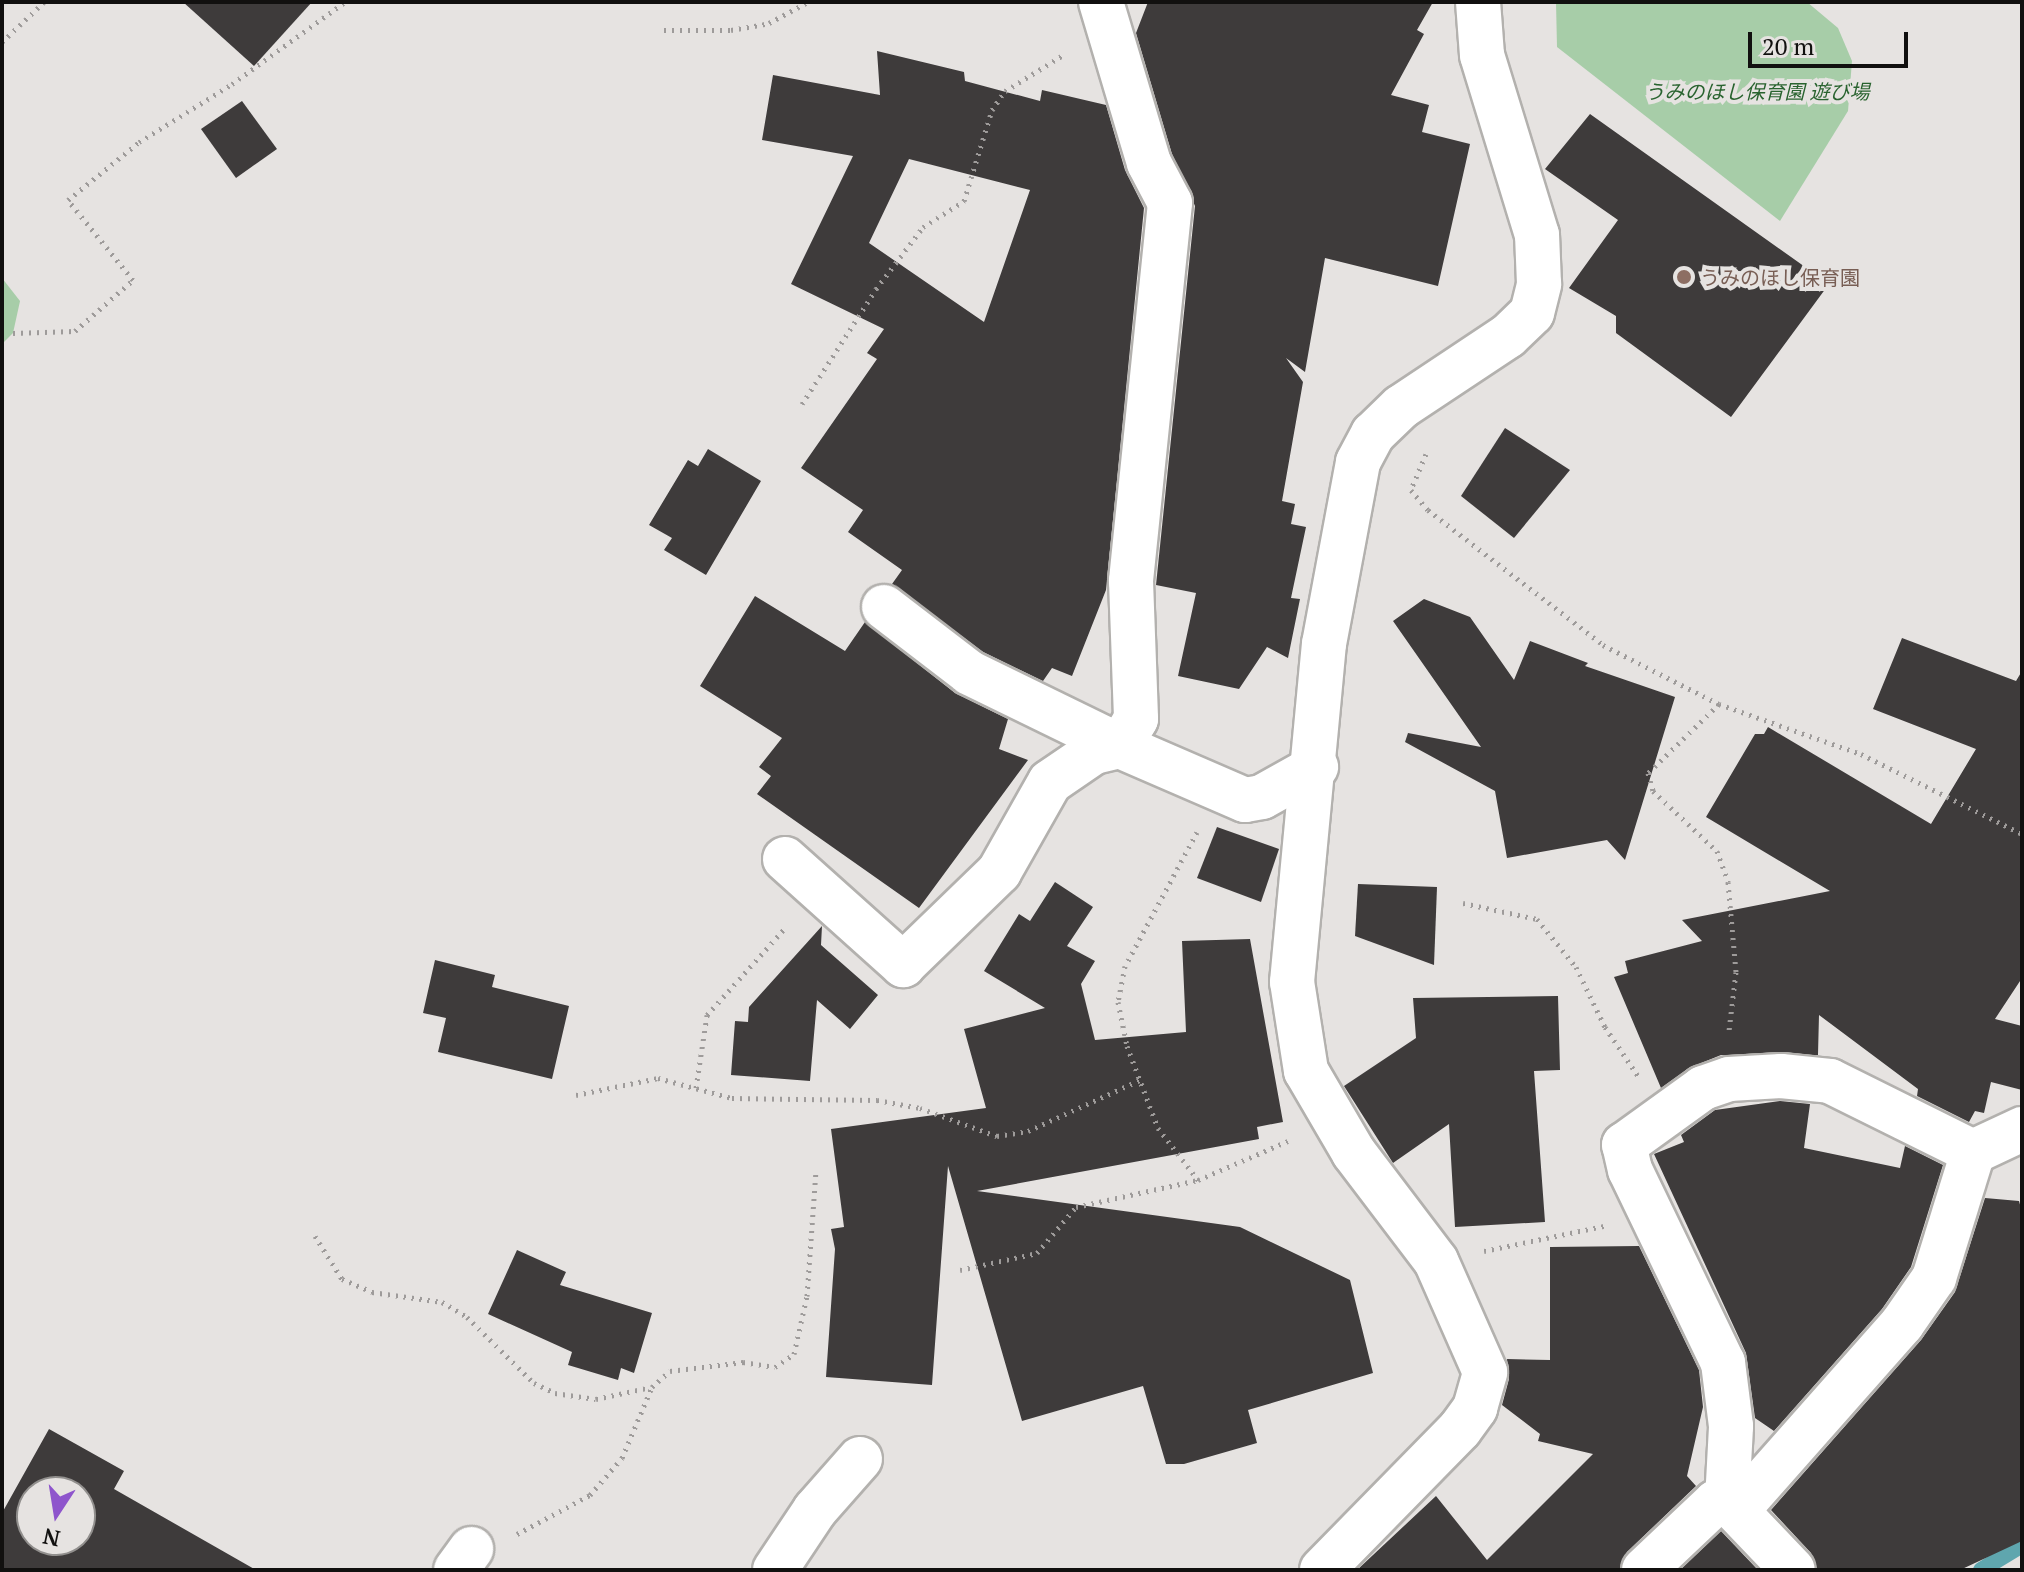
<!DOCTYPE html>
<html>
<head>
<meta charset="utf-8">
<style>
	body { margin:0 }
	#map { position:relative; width:2024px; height:1572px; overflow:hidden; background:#e6e3e1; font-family:"PT Serif","Noto Sans JP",serif }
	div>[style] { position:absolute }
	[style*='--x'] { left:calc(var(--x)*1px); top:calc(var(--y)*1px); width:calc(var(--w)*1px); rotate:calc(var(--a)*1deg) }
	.green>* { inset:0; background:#a7cda8 }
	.stream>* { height:16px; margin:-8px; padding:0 8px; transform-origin:8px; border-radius:8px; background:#5fa6ae }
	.building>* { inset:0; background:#3e3b3b }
	.path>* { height:5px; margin-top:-2.5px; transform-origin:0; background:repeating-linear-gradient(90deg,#9e9b9a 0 2px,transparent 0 8px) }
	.roads { filter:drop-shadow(2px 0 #b3b1ae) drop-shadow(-2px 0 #b3b1ae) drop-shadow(0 2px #b3b1ae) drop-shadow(0 -2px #b3b1ae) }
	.minor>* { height:44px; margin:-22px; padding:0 22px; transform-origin:22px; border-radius:22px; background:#fff }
	.dots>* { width:22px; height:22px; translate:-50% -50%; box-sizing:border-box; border:4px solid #e6e3e1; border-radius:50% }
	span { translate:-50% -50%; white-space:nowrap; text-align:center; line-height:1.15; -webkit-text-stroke:8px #e6e3e1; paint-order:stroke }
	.park-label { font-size:20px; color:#29632f; font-style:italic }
	.education-label { font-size:20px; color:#785e54 }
	.left { translate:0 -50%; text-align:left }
	.frame { position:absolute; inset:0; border:4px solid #11100f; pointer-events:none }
	.north { position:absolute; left:16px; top:1476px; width:80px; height:80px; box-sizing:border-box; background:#e6e3e1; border:2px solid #918f8d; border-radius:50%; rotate:192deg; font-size:22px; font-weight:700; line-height:32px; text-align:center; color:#11100f }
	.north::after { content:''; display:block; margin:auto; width:28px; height:36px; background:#8e55cc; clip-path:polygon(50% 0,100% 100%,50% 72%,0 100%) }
	.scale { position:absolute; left:1748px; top:32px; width:160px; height:36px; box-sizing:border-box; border:4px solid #11100f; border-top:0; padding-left:10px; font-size:24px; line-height:28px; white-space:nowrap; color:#11100f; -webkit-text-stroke:6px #e6e3e1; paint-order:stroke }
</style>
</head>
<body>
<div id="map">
	<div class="green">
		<div style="clip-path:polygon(1556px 2px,1807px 2px,1838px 28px,1852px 61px,1848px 111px,1780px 221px,1557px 47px)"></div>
		<div style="clip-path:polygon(2px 278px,20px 301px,13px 333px,2px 344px)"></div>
	</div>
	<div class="stream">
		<div style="--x:1981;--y:1570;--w:48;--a:-31.4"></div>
	</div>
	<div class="building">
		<div style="clip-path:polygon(183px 2px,312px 2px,254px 66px)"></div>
		<div style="clip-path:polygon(1148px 2px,1433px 2px,1417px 30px,1424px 34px,1391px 95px,1429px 105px,1422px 132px,1470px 144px,1438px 286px,1325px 258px,1305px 372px,1286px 358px,1303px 382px,1282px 501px,1295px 504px,1291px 524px,1306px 527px,1291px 598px,1300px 599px,1288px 658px,1267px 647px,1239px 689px,1178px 676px,1196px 593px,1156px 585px,1195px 206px,1172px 154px,1136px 33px)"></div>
		<div style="clip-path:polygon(evenodd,877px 51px,964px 72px,965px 81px,1040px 101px,1042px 90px,1106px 105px,1125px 170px,1144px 208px,1106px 590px,1072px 676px,1052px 668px,1043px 681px,983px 652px,892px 584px,902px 570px,848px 532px,863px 510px,801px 468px,877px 359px,867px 353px,884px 329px,791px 284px,853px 156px,762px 140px,773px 75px,880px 95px,877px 51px,909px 159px,1030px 190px,984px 322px,869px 243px,909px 159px)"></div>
		<div style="clip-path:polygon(242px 101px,277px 149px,236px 178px,201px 129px)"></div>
		<div style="clip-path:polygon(1590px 114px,1829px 284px,1731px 417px,1616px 333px,1616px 316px,1569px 288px,1618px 220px,1545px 169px)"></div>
		<div style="clip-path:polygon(1505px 428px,1570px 470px,1514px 538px,1461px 496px)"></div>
		<div style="clip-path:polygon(708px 449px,761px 481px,706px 575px,664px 550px,672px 538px,649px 525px,688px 460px,698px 466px)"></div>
		<div style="clip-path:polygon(755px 596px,845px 651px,865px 622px,955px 693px,1008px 719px,999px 749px,1028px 760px,919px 908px,757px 794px,771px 776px,759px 767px,782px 738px,700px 686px)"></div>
		<div style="clip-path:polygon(1424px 599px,1470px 617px,1514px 680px,1530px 641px,1588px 663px,1585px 666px,1675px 697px,1625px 860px,1607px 840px,1507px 858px,1495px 791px,1405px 742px,1408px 733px,1481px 747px,1393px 621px)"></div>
		<div style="clip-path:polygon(1902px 638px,2016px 681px,2022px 671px,2022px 978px,1995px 1019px,2022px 1026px,2022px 1090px,1991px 1082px,1984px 1113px,1975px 1111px,1969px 1122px,1917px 1096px,1918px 1089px,1819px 1015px,1818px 1055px,1721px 1055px,1689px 1068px,1661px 1088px,1614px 977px,1628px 973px,1625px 961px,1702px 941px,1682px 920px,1830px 891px,1706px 817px,1755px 734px,1764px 734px,1768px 727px,1931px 824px,1976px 749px,1873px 709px)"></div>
		<div style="clip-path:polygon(1217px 827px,1279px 849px,1261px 902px,1197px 878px)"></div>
		<div style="clip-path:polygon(1055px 882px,1093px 907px,1067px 946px,1095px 961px,1081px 984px,1095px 1040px,1186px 1032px,1182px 941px,1250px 939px,1283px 1122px,1257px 1127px,1259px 1139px,977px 1191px,1240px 1227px,1350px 1280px,1373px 1373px,1248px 1410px,1257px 1443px,1184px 1464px,1166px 1464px,1143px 1386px,1022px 1421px,948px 1166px,932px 1385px,826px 1377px,835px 1249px,831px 1229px,844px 1227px,831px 1129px,986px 1108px,964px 1029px,1045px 1008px,984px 971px,1019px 914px,1030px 921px)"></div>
		<div style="clip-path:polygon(1358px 884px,1437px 887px,1434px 965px,1355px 936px)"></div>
		<div style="clip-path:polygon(822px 926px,821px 945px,878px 995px,850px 1029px,817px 1000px,810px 1081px,731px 1075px,735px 1021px,748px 1022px,749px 1007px)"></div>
		<div style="clip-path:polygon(435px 960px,495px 975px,492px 987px,569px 1006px,552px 1079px,438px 1052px,446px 1018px,423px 1013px)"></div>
		<div style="clip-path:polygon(1558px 996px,1560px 1070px,1534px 1071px,1545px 1222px,1455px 1227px,1449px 1124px,1393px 1163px,1344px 1086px,1416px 1038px,1413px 998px)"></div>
		<div style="clip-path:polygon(1780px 1101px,1810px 1104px,1804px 1148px,1900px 1168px,1905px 1146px,1943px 1165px,1911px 1267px,1882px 1309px,1774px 1431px,1755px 1418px,1746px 1353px,1654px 1154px,1684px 1142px,1681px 1135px,1715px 1110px)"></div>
		<div style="clip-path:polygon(1985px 1198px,2019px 1201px,2022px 1212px,2022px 1541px,1960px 1570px,1817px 1570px,1811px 1553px,1771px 1510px,1921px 1340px,1955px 1292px)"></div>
		<div style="clip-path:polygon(1639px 1246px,1699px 1370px,1703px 1407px,1687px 1476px,1696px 1486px,1627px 1552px,1620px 1570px,1357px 1570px,1436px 1496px,1487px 1560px,1593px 1454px,1538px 1441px,1540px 1434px,1502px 1405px,1509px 1379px,1507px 1359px,1550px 1360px,1550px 1247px)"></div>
		<div style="clip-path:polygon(517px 1250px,566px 1272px,560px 1285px,652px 1313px,634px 1373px,621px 1368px,618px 1380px,568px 1365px,572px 1352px,488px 1314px)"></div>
		<div style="clip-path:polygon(evenodd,49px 1429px,124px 1471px,114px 1489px,256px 1570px,2px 1570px,2px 1513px,49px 1429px,32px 1492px,80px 1492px,80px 1540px,32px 1540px,32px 1492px)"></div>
		<div style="clip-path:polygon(1721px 1531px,1758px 1570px,1680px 1570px)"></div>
	</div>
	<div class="path">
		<div style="--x:664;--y:30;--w:67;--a:0"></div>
		<div style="--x:731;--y:30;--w:39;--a:-10"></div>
		<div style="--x:769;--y:23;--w:44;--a:-28.3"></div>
		<div style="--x:2;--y:42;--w:58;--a:-43.6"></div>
		<div style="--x:13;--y:333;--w:62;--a:-1.8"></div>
		<div style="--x:75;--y:331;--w:77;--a:-41.3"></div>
		<div style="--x:133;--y:280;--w:103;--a:-129.1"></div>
		<div style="--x:68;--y:200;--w:92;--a:-39.2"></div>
		<div style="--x:139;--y:142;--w:110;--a:-31.9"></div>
		<div style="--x:232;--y:84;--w:140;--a:-36"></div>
		<div style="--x:802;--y:404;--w:137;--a:-57.2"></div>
		<div style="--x:876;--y:289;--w:78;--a:-52.8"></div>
		<div style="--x:923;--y:227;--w:49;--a:-32.4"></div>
		<div style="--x:964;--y:201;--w:95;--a:-72.9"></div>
		<div style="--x:992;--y:110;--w:23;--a:-56"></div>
		<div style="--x:1005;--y:91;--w:70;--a:-31.7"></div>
		<div style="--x:1426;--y:454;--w:39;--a:113"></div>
		<div style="--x:1411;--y:490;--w:26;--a:50"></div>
		<div style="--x:1428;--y:510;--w:221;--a:37.6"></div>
		<div style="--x:1603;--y:645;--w:130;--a:27"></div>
		<div style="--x:1719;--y:704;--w:151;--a:19.4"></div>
		<div style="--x:1861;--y:754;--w:180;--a:26.4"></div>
		<div style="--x:1719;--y:704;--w:99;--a:135.8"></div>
		<div style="--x:1648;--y:773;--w:19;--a:74"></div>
		<div style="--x:1653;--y:791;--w:88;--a:43.2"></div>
		<div style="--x:1717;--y:851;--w:33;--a:70"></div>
		<div style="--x:1728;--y:882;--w:90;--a:84.9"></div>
		<div style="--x:1736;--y:972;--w:59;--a:96.8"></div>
		<div style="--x:1197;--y:832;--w:152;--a:118.2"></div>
		<div style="--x:1125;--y:966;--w:37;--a:101"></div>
		<div style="--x:1118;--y:1002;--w:45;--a:78.4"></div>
		<div style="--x:1127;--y:1046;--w:88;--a:69.3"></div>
		<div style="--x:1158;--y:1128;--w:66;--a:52.4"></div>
		<div style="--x:1463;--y:903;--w:76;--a:12.2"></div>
		<div style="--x:1537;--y:919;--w:62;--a:50.9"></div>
		<div style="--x:1576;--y:967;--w:67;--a:64.2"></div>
		<div style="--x:1605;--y:1027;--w:59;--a:56"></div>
		<div style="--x:696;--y:1088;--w:74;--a:-81.4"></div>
		<div style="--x:707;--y:1015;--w:117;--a:-48.1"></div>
		<div style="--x:576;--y:1095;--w:84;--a:-11.7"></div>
		<div style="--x:658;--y:1078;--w:77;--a:15.1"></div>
		<div style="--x:732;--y:1098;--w:145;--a:0.8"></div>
		<div style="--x:877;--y:1100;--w:44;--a:10.5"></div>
		<div style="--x:920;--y:1108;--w:82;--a:20"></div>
		<div style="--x:997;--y:1136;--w:31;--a:-9"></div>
		<div style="--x:1028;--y:1131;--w:123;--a:-24.5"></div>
		<div style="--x:315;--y:1236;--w:51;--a:57.9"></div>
		<div style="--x:342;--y:1279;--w:33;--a:23"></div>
		<div style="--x:372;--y:1292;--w:71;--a:8.1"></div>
		<div style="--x:442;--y:1302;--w:29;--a:31"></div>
		<div style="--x:467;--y:1317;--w:94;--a:44.6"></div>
		<div style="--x:534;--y:1383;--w:23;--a:25"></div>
		<div style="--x:555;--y:1393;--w:41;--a:8.3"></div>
		<div style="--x:596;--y:1399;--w:56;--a:-12.3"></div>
		<div style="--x:1484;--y:1251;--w:123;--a:-11.8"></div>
		<div style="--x:960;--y:1270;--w:79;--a:-12.4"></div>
		<div style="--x:1037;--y:1253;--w:60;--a:-49.7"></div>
		<div style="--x:1076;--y:1207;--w:125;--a:-12.5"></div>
		<div style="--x:1198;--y:1180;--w:98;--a:-23.4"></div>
		<div style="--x:517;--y:1534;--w:83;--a:-28.1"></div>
		<div style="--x:590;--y:1495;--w:49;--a:-49.1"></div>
		<div style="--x:622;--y:1458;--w:77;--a:-67.1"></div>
		<div style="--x:652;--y:1387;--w:24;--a:-42"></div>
		<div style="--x:670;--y:1371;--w:74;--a:-7"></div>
		<div style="--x:743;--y:1362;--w:32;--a:9"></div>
		<div style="--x:775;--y:1367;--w:23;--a:-34"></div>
		<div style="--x:794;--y:1354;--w:59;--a:-77.4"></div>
		<div style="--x:807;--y:1296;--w:125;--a:-85.9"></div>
	</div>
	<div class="roads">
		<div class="minor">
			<div style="--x:1101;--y:2;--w:168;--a:73.4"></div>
			<div style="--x:1149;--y:163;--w:45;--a:62.3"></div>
			<div style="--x:1170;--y:203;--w:380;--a:95.9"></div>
			<div style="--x:1131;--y:581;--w:138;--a:87.9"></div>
			<div style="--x:1136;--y:719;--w:31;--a:121"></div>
			<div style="--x:1120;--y:746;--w:136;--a:23.4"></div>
			<div style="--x:1245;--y:800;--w:17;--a:-10"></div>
			<div style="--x:1262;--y:797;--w:62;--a:-29.1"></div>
			<div style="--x:884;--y:607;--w:108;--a:37.5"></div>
			<div style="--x:970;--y:673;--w:167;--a:26"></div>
			<div style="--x:785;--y:859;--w:159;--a:41.9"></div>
			<div style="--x:903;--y:965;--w:134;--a:-44.1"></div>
			<div style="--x:999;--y:872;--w:103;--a:-60.5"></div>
			<div style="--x:1050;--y:782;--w:53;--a:-34.3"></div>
			<div style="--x:1094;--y:752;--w:27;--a:-13"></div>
			<div style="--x:1727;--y:1501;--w:15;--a:20"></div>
			<div style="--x:1741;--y:1506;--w:243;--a:-48.5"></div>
			<div style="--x:1902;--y:1324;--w:56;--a:-55.2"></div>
			<div style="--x:1934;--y:1278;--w:132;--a:-72.8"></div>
			<div style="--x:1727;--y:1501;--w:95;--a:46.3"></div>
			<div style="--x:456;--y:1570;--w:26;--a:-54"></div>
			<div style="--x:775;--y:1570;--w:72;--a:-56.3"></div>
			<div style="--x:815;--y:1510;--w:68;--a:-48.6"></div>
			<div style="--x:1322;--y:1570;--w:197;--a:-45.6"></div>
			<div style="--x:1460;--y:1429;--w:26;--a:-54"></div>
			<div style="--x:1475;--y:1408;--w:37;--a:-74"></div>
			<div style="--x:1485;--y:1372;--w:121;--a:-113.8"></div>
			<div style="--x:1436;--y:1261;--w:136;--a:-127.2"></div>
			<div style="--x:1354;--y:1153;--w:95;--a:-120.3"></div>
			<div style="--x:1306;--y:1071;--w:90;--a:-98.9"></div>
			<div style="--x:1292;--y:982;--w:340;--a:-84.6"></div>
			<div style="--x:1324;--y:644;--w:185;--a:-79.4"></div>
			<div style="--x:1358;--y:462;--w:32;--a:-62"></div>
			<div style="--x:1373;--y:434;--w:39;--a:-44"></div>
			<div style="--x:1401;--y:407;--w:128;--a:-33.6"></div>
			<div style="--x:1508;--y:336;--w:33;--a:-44"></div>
			<div style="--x:1532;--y:313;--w:30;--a:-76"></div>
			<div style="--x:1539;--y:284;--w:49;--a:-92.3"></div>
			<div style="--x:1537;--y:235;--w:188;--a:-107"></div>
			<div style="--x:1482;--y:55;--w:53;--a:-94.3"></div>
			<div style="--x:1644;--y:1570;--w:99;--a:-43.4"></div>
			<div style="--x:1716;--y:1502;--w:11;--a:-5"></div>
			<div style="--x:1727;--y:1501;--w:75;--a:-86.9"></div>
			<div style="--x:1731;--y:1426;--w:64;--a:-97.2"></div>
			<div style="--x:1723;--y:1363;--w:214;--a:-115.7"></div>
			<div style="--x:1630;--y:1170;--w:26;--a:-103"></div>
			<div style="--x:1624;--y:1145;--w:97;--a:-35.8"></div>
			<div style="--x:1703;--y:1088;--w:28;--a:-19"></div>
			<div style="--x:1729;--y:1079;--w:52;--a:-3.3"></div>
			<div style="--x:1781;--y:1076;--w:49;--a:5.8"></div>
			<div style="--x:1830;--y:1081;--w:160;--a:26.4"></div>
			<div style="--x:1973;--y:1152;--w:54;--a:-25.1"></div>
		</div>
	</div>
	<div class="dots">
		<div style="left:1684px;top:277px;background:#8d6e63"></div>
	</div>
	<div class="park-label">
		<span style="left:1757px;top:91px">うみのほし保育園 遊び場</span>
	</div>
	<div class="education-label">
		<span class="left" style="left:1700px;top:277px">うみのほし保育園</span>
	</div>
	<div class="frame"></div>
	<div class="north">N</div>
	<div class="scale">20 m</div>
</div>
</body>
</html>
